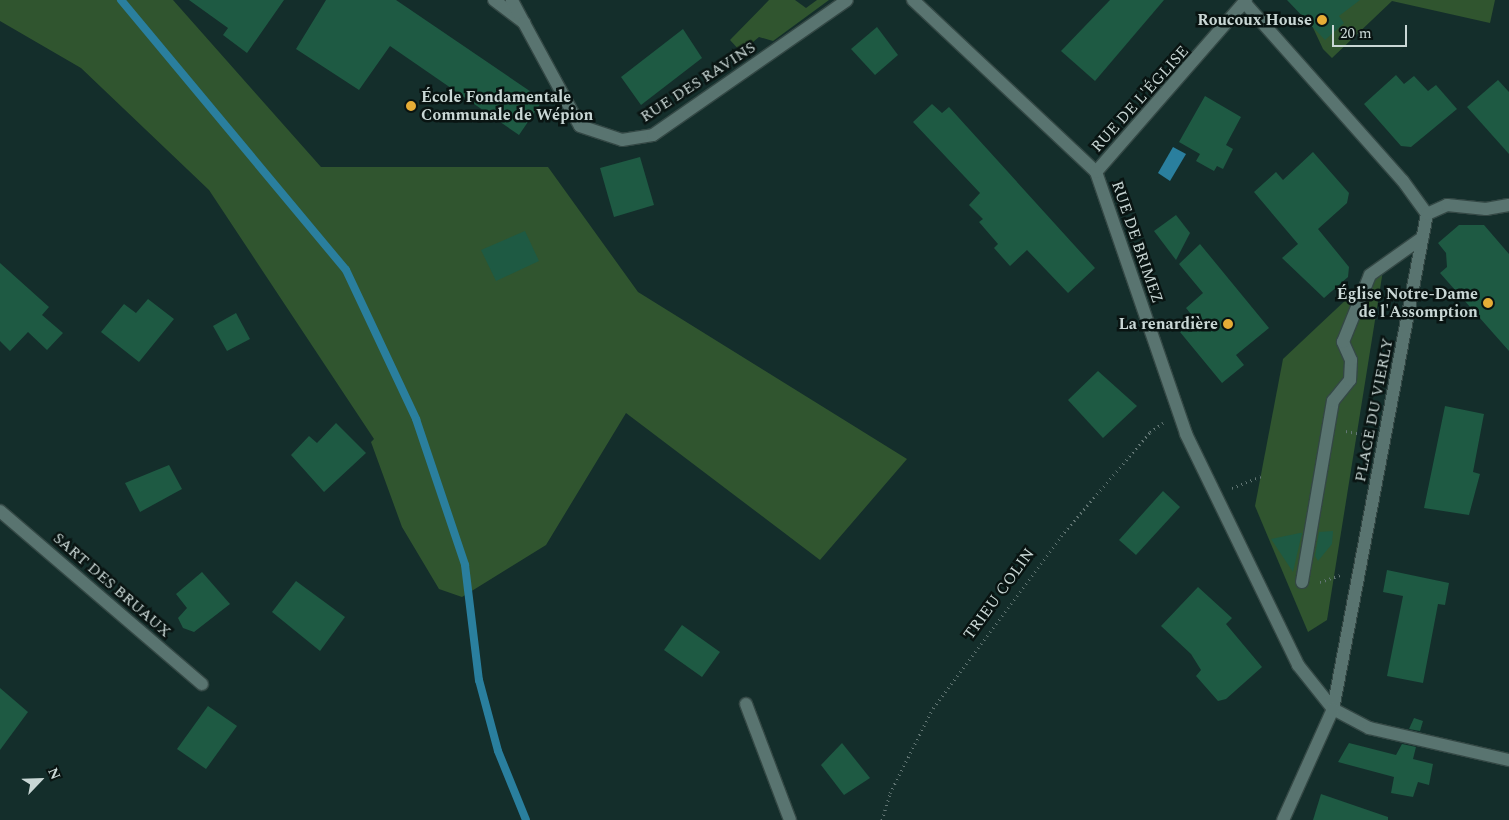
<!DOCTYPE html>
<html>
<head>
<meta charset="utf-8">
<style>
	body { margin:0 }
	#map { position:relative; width:1509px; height:820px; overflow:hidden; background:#142e2b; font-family:Spectral,serif }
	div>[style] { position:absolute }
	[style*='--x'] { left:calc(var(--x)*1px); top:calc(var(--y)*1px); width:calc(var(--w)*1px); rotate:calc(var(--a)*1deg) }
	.green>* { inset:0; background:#30552f }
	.water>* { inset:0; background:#2a7f9e }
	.stream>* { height:8px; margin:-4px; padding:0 4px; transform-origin:4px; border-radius:4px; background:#2a7f9e }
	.building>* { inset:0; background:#1e5a43 }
	.path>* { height:3px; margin-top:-1.5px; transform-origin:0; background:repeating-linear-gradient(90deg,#627674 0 1px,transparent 0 5px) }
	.roads { filter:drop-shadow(1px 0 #344845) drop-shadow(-1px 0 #344845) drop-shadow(0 1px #344845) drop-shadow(0 -1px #344845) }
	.service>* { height:12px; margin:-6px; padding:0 6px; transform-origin:6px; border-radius:6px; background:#597470 }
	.minor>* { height:12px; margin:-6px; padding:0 6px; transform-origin:6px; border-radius:6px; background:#597470 }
	.dots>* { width:14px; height:14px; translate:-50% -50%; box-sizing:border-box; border:2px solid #091412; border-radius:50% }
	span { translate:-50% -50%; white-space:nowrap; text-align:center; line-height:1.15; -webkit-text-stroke:5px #091412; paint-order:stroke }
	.poi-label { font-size:16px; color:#c9d7d5; font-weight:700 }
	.right { translate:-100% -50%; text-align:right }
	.left { translate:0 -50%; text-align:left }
	.street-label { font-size:16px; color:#c9d7d5 }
	.north { position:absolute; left:15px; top:755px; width:50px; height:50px; -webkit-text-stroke:4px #091412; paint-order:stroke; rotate:66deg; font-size:14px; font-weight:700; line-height:20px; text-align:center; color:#c9d7d5 }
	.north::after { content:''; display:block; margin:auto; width:18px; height:22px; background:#c9d7d5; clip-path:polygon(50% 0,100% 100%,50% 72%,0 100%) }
	.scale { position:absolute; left:1332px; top:25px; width:75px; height:22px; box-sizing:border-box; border:2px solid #c9d7d5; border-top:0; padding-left:6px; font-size:15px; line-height:18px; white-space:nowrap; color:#c9d7d5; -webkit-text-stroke:4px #091412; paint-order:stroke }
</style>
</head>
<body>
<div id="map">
	<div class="green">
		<div style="clip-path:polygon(0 0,173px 0,321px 167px,548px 167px,638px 292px,907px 459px,820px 560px,626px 413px,546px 545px,462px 597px,439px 589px,402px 527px,371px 442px,374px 439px,209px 190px,81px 68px,0 21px)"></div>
		<div style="clip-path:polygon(769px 0,795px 0,806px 8px,817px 0,829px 0,773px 41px,759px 37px,741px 52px,730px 40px)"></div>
		<div style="clip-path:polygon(1300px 0,1495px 0,1490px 23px,1392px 1px,1332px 58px,1323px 49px)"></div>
		<div style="clip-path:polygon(1384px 264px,1327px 620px,1308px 632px,1255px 506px,1283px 359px)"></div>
	</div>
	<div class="water">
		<div style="clip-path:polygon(1173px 147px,1186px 154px,1170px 181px,1158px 173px)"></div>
	</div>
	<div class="stream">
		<div style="--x:121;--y:0;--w:351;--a:50.2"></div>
		<div style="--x:346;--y:270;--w:165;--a:64.8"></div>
		<div style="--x:416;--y:419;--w:154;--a:71.4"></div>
		<div style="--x:465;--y:565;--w:116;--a:83.1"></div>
		<div style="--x:479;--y:680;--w:73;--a:75"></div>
		<div style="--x:498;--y:751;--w:74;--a:67.9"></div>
	</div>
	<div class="building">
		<div style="clip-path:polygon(189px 0,284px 0,247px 53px,223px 35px,228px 28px)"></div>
		<div style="clip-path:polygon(326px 0,396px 0,543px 100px,519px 135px,390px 46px,359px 90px,296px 49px)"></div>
		<div style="clip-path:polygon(1110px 0,1164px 0,1095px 81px,1061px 51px)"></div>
		<div style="clip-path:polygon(1287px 0,1360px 0,1339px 16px,1344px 23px,1325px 40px)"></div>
		<div style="clip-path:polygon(877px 27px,898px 55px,875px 75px,851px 49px)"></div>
		<div style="clip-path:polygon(683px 29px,702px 58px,641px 105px,621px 77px)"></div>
		<div style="clip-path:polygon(1396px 75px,1404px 84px,1414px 76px,1428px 91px,1436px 85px,1457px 109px,1411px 147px,1401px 146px,1364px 104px)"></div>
		<div style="clip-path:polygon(1498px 80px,1509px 92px,1509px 154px,1467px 107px)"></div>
		<div style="clip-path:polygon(1205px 96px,1241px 117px,1226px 145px,1233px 149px,1223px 169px,1217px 166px,1214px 171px,1196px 161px,1200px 154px,1179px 142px)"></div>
		<div style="clip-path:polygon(932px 104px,942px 113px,949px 107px,1095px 268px,1068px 293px,1027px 250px,1010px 266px,994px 248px,998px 244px,979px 222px,983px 219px,969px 205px,980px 193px,913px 122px)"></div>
		<div style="clip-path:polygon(1313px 152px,1349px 193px,1347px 203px,1318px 229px,1349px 267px,1348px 277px,1324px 298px,1282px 258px,1298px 244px,1254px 192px,1276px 172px,1283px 180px)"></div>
		<div style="clip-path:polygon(640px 157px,654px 205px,614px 217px,600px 168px)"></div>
		<div style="clip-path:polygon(1176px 215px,1190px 233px,1176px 260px,1154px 231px)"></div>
		<div style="clip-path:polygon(1459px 225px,1484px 225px,1509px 254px,1509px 351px,1440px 273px,1447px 267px,1446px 253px,1438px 243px)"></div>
		<div style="clip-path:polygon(525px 231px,539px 261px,496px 281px,481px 250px)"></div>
		<div style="clip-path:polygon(1200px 244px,1269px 328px,1236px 355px,1244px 365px,1222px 383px,1180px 332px,1195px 319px,1186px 308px,1203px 293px,1179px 264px)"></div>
		<div style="clip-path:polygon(0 263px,49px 307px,42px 315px,63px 333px,47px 350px,28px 332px,10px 351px,0 341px)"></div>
		<div style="clip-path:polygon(148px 299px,174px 319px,139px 362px,101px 332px,124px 304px,136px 313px)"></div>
		<div style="clip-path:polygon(236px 313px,250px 339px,227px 351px,213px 326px)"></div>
		<div style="clip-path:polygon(1098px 371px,1137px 406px,1103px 438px,1068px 400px)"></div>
		<div style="clip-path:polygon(1445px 406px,1484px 414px,1473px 472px,1480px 474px,1469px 515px,1424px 508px)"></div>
		<div style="clip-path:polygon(336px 423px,366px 453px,324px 492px,291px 455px,309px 436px,317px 443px)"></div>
		<div style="clip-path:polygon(169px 465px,182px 489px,140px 512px,125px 483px)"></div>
		<div style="clip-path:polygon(1163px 491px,1180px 507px,1136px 555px,1119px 540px)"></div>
		<div style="clip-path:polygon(1333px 531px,1332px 544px,1318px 561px,1315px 556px,1319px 532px)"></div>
		<div style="clip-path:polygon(1300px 533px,1302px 533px,1293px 572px,1271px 539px)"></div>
		<div style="clip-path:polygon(1387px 570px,1449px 583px,1445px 605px,1438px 604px,1423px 683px,1387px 676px,1403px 596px,1383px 592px)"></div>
		<div style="clip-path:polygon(202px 572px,230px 604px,194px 632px,183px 628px,178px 618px,187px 608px,176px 594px)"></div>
		<div style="clip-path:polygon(296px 581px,345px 617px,320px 651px,272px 612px)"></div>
		<div style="clip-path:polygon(1198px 587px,1232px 618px,1226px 624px,1262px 667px,1226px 699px,1218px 701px,1196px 676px,1201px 670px,1191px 654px,1161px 626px)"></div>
		<div style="clip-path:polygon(682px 625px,720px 652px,702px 677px,664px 650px)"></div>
		<div style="clip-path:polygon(0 688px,28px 712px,0 750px)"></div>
		<div style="clip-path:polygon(208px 706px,237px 726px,206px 769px,177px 749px)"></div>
		<div style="clip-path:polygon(1414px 718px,1423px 721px,1420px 731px,1409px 729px)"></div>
		<div style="clip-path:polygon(842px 743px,870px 778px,844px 795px,821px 765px)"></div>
		<div style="clip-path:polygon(1349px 743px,1396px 755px,1402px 744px,1416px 747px,1413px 759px,1433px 764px,1429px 785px,1418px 782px,1413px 797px,1391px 793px,1394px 777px,1338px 762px)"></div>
		<div style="clip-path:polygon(1321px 794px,1388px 817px,1388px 820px,1313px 820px)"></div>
	</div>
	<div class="path">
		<div style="--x:1346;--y:431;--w:21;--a:11"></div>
		<div style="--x:1232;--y:488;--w:31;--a:-22"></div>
		<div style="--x:1320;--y:582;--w:21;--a:-19"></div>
		<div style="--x:882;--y:820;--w:28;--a:-73"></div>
		<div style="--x:890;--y:793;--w:95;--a:-63.2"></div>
		<div style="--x:933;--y:708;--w:214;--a:-53.3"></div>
		<div style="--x:1061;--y:536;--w:137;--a:-49.4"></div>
		<div style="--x:1150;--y:432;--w:16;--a:-35"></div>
	</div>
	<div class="roads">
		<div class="service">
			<div style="--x:1302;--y:582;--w:184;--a:-80.3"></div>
			<div style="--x:1333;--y:401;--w:27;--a:-51"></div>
			<div style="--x:1350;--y:380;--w:20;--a:-87"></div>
			<div style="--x:1351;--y:360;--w:20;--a:-114"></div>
			<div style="--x:1343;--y:342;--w:72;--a:-68.1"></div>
			<div style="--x:1370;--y:275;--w:64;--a:-35.4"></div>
		</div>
		<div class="minor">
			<div style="--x:494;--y:0;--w:38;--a:37"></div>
			<div style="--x:524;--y:23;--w:26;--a:-118"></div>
			<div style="--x:913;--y:0;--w:251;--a:43.2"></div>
			<div style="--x:1096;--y:172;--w:277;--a:71"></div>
			<div style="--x:1186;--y:434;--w:257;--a:64.1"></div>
			<div style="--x:1298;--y:665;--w:56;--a:51.5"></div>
			<div style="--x:1333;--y:709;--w:41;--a:27.8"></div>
			<div style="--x:1369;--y:728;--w:144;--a:12.9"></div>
			<div style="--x:1244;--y:2;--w:239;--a:48.4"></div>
			<div style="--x:1403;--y:181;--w:41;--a:54"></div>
			<div style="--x:1427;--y:214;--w:504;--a:100.75"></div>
			<div style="--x:1333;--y:709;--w:122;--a:114.2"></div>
			<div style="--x:524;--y:23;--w:117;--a:61.5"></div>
			<div style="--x:580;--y:126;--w:44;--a:18.4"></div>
			<div style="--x:622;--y:140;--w:31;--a:-9"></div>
			<div style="--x:653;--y:135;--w:236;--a:-34.8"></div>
			<div style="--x:1096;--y:172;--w:228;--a:-48.9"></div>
			<div style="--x:1427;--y:214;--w:22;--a:-24"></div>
			<div style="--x:1447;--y:205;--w:39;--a:6"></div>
			<div style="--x:1486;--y:209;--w:23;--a:-10"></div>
			<div style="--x:0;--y:511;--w:266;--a:40.6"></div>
			<div style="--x:746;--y:704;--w:124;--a:69.2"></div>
		</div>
	</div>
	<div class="dots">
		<div style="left:1322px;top:20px;background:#e6ad36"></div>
		<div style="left:411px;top:106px;background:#e6ad36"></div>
		<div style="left:1488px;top:303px;background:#e6ad36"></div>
		<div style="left:1228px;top:324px;background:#e6ad36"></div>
	</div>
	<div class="poi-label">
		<span class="right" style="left:1312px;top:20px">Roucoux House</span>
		<span class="left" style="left:421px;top:106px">École Fondamentale<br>Communale de Wépion</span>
		<span class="right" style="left:1478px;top:303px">Église Notre-Dame<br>de l'Assomption</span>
		<span class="right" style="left:1218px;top:324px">La renardière</span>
	</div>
	<div class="street-label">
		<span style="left:698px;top:82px;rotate:-33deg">RUE DES RAVINS</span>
		<span style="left:1140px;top:99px;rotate:-48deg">RUE DE L'ÉGLISE</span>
		<span style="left:1137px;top:242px;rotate:71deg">RUE DE BRIMEZ</span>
		<span style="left:1374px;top:410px;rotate:-79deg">PLACE DU VIERLY</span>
		<span style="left:112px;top:585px;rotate:41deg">SART DES BRUAUX</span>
		<span style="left:999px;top:594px;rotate:-54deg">TRIEU COLIN</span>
	</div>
	<div class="north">N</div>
	<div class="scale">20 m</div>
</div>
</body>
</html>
